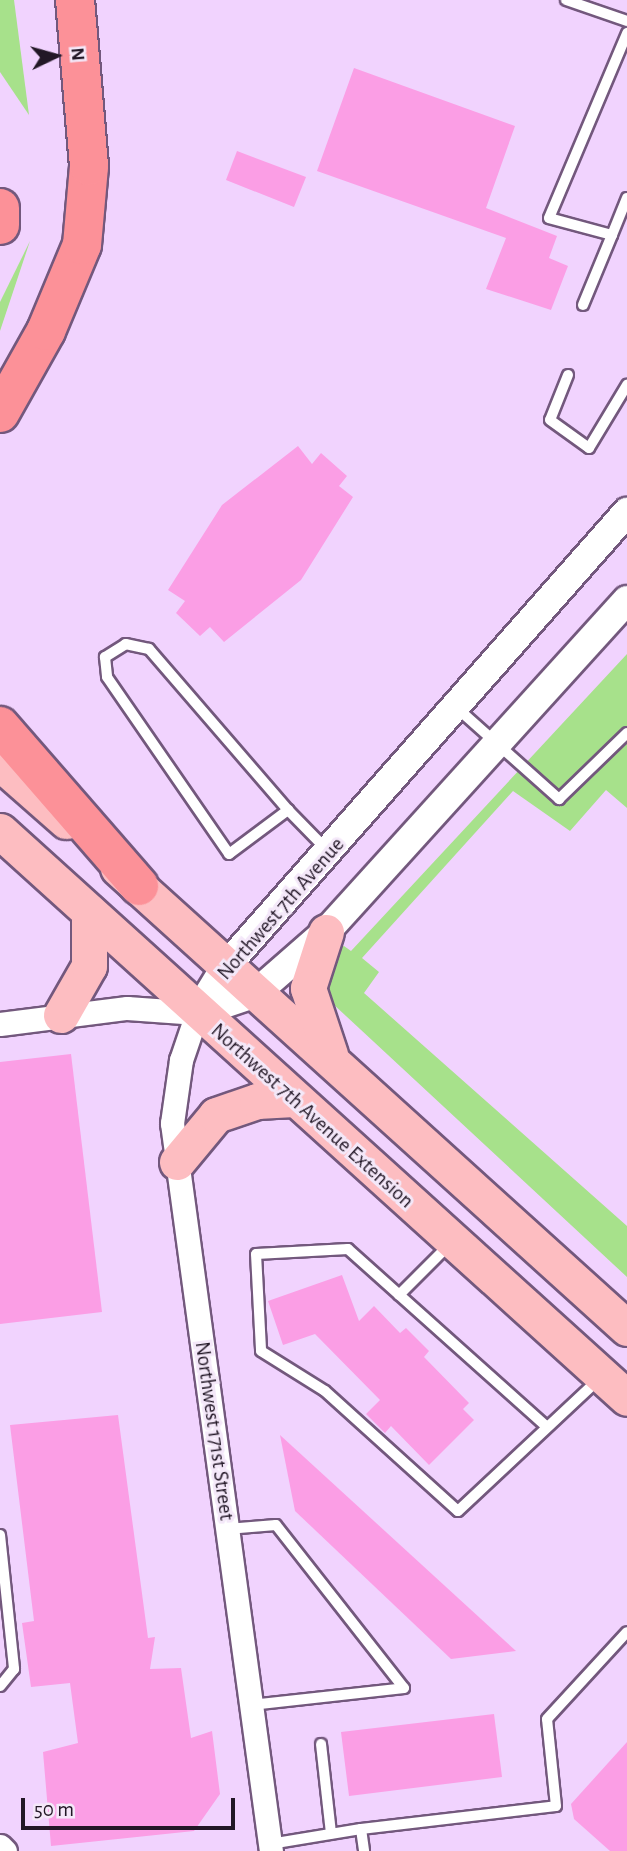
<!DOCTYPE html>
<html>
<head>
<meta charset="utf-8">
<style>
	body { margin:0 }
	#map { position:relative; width:627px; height:1851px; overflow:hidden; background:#f1d3fe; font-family:"Alegreya Sans",sans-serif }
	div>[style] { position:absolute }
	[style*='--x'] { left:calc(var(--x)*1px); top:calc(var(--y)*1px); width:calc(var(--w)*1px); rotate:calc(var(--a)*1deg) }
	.green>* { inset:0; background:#a7e18b }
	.building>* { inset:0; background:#fb9ee5 }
	.roads { filter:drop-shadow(2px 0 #73587d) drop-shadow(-2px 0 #73587d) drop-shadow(0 2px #73587d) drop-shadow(0 -2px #73587d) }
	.service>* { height:10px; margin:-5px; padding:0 5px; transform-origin:5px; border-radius:5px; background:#fff }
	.minor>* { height:23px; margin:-11.5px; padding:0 11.5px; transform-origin:11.5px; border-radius:11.5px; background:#fff }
	.tertiary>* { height:28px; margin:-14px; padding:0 14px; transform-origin:14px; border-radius:14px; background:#fff }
	.primary>* { height:35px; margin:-17.5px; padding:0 17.5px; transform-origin:17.5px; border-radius:17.5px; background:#fdbdc1 }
	.motorway>* { height:38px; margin:-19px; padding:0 19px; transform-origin:19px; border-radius:19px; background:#fc9198 }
	span { translate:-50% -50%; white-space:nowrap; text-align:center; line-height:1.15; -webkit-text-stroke:6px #f4e8f9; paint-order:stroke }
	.street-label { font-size:21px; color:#221726 }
	.north { position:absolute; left:21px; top:21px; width:70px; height:70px; -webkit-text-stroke:5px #f4e8f9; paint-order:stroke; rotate:85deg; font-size:19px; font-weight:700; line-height:28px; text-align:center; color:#221726 }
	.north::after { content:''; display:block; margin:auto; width:24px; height:32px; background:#221726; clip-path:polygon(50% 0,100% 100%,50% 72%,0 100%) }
	.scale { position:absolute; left:21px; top:1798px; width:214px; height:32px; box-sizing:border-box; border:4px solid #221726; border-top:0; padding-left:9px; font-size:21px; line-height:24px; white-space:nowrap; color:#221726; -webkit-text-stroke:5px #f4e8f9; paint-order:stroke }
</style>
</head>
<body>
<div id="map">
	<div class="green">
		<div style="clip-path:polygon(0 0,14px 0,29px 115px,0 72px)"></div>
		<div style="clip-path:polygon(30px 241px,0 331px,0 302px)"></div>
		<div style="clip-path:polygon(627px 654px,627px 808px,606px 790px,570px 831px,513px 791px,362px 958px,379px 972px,364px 993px,627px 1226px,627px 1277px,332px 1003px,324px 976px,335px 949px,344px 946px,351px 951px)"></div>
	</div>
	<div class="building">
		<div style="clip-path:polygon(354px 68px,515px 126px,486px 208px,557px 236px,549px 258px,568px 266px,551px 310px,486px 289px,506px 238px,317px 171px)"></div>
		<div style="clip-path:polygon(237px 151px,306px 177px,294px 207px,226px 180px)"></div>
		<div style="clip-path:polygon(298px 446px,312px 464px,321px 453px,347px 476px,339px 486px,353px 497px,301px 580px,224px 642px,210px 627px,200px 636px,176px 613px,185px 601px,168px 590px,222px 505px)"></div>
		<div style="clip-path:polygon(71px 1054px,102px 1312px,0 1324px,0 1062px)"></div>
		<div style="clip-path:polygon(342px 1275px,359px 1321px,374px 1306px,400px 1333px,406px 1328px,429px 1351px,424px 1357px,469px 1403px,463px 1409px,474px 1420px,429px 1465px,391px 1426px,385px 1433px,366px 1414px,380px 1400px,315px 1334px,283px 1345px,268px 1301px)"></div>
		<div style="clip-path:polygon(118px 1415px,148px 1638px,155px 1637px,150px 1669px,181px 1668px,191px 1738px,212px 1731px,220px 1794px,194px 1831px,51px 1846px,43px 1752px,78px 1743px,70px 1683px,31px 1687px,22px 1623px,34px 1621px,10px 1425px)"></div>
		<div style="clip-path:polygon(280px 1435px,516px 1651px,451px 1659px,295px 1511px)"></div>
		<div style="clip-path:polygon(494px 1714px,502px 1777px,349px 1796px,341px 1732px)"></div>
		<div style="clip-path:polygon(627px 1742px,627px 1851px,610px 1851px,574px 1819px,571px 1804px)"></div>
	</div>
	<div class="roads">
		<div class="service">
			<div style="--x:566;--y:0;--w:65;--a:19"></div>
			<div style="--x:612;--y:235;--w:40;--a:-68"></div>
			<div style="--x:583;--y:305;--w:76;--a:-67.5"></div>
			<div style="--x:612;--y:235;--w:65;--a:-164.9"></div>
			<div style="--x:549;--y:218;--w:201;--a:-67.1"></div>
			<div style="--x:568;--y:375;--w:48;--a:111.8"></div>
			<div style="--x:550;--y:420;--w:48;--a:35.7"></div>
			<div style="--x:589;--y:448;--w:74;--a:-58.9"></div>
			<div style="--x:457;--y:708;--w:137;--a:41.7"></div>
			<div style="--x:559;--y:799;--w:95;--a:-44.1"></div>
			<div style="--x:288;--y:810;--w:213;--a:-130.8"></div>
			<div style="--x:149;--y:649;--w:24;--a:-168"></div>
			<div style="--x:126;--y:644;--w:25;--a:148"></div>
			<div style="--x:105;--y:657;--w:20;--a:84"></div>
			<div style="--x:107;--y:677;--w:215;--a:55.4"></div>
			<div style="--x:229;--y:854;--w:74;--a:-36.7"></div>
			<div style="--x:288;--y:810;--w:57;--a:45.7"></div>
			<div style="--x:399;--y:1295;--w:71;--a:-45"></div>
			<div style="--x:547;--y:1427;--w:267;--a:-138.2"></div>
			<div style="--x:348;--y:1249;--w:92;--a:176.9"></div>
			<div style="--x:256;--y:1254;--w:97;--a:87"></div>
			<div style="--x:261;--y:1351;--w:75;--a:32"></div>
			<div style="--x:325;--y:1391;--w:179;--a:42.1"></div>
			<div style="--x:458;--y:1511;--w:195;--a:-43.1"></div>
			<div style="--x:227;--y:1529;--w:49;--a:-4.7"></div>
			<div style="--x:276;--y:1525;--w:207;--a:51.9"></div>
			<div style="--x:0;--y:1535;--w:135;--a:84"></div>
			<div style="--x:14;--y:1669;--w:22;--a:129"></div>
			<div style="--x:251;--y:1705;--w:154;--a:-6.3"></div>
			<div style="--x:321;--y:1744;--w:90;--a:83.6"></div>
			<div style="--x:361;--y:1829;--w:196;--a:-6.7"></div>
			<div style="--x:556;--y:1806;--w:87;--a:-95.9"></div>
			<div style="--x:547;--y:1719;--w:118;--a:-47.4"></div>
			<div style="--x:270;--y:1844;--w:92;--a:-9.4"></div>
			<div style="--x:361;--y:1829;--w:22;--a:82"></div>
		</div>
		<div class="minor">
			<div style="--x:0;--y:1024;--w:128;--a:-7.2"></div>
			<div style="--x:127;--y:1008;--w:70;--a:4.1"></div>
			<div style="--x:197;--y:1013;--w:50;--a:108.8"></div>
			<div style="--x:181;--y:1060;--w:64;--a:98.1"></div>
			<div style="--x:172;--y:1123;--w:735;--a:82.26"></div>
			<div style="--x:0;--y:1846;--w:7;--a:45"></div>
		</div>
		<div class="tertiary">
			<div style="--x:197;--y:1013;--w:55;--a:-58.3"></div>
			<div style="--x:226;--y:966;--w:606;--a:-48.55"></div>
			<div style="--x:197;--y:1013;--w:62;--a:-18.7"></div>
			<div style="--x:256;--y:993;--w:93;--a:-41.1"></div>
			<div style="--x:326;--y:932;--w:448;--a:-47.8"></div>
		</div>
		<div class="primary">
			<div style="--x:0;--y:763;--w:88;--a:41.3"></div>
			<div style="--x:0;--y:831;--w:845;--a:42.12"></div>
			<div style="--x:118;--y:868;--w:686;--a:42.11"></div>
			<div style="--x:326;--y:932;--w:59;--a:107.8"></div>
			<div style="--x:308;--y:988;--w:70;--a:71.6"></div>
			<div style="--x:61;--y:1015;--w:56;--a:-60.3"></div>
			<div style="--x:89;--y:966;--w:54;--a:-90"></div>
			<div style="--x:177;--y:1162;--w:61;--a:-50.3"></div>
			<div style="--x:216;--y:1115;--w:43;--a:-18.9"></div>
			<div style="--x:257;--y:1101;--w:37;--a:-3"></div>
		</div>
		<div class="motorway">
			<div style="--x:0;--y:208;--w:17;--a:90"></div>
			<div style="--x:0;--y:413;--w:94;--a:-60.7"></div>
			<div style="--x:46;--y:331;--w:93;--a:-67.3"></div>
			<div style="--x:82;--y:245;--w:79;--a:-84.9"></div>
			<div style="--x:89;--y:166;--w:167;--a:-94.8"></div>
			<div style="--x:0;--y:726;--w:212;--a:49"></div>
		</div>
	</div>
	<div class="street-label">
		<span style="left:281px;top:909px;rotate:-49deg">Northwest 7th Avenue</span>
		<span style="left:312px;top:1116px;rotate:42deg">Northwest 7th Avenue Extension</span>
		<span style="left:214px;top:1431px;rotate:82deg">Northwest 171st Street</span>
	</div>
	<div class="north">N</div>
	<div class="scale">50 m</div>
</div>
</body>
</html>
